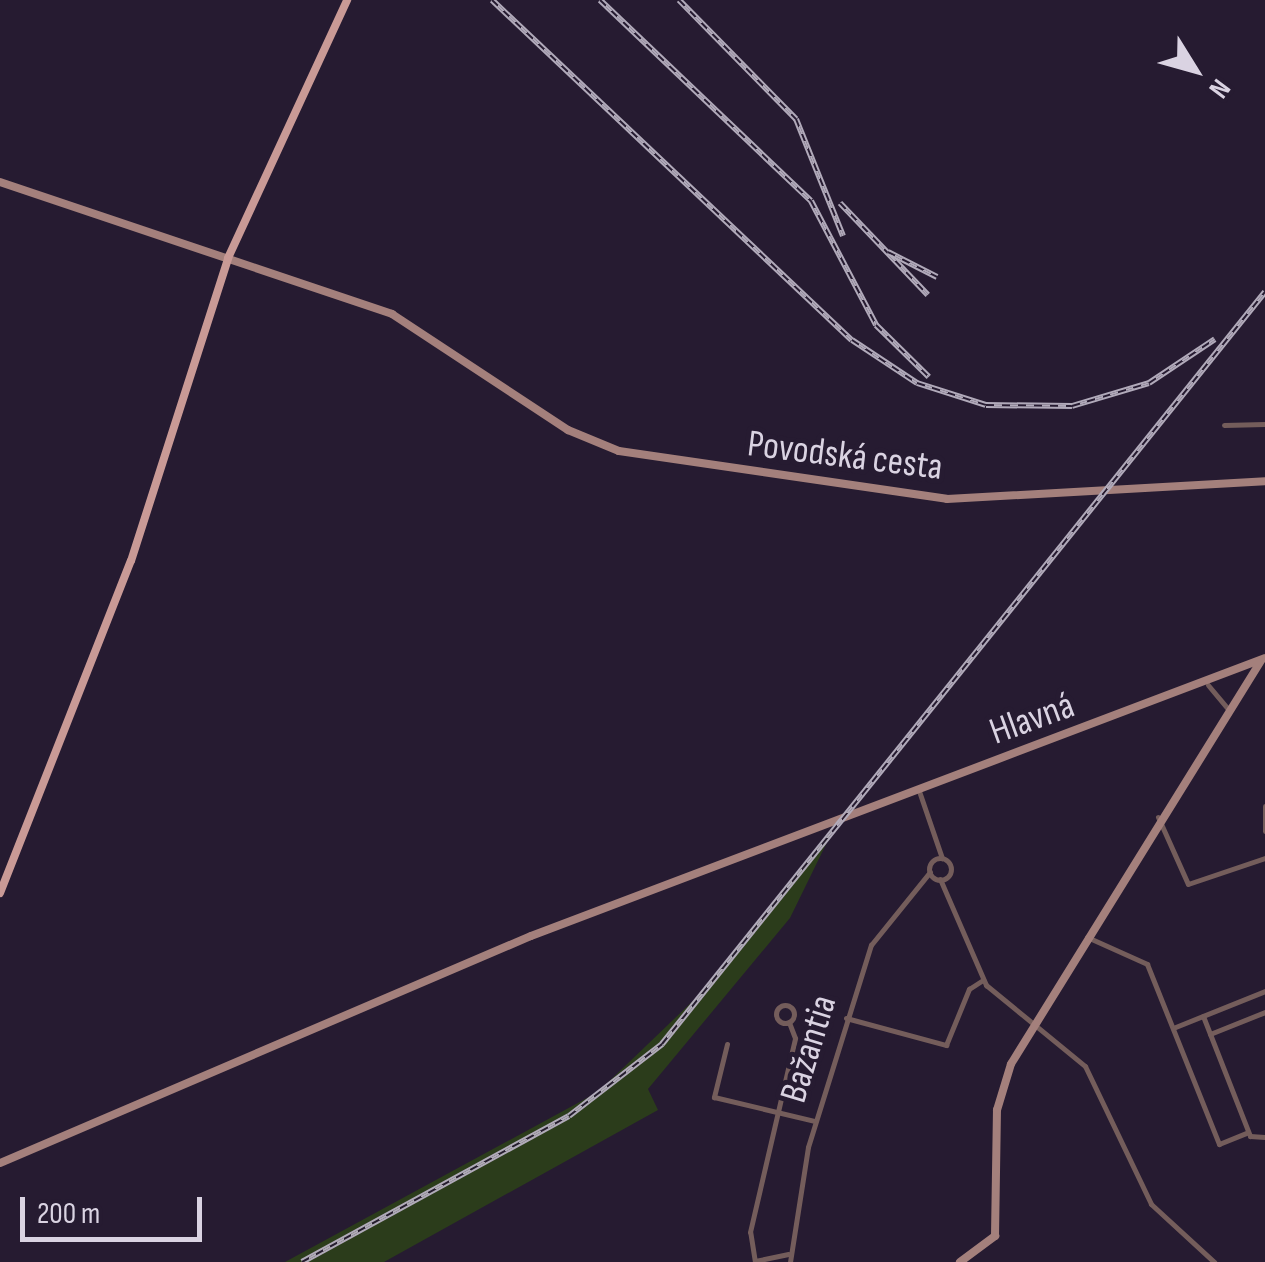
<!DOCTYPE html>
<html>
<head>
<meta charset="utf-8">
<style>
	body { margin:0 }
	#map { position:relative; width:1265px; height:1262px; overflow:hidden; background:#261b31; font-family:"Sofia Sans Condensed",sans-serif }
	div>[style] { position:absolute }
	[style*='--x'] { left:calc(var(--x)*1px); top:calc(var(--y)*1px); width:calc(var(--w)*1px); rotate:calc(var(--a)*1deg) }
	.green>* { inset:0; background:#2b3c1b }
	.street>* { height:5px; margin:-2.5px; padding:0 2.5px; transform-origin:2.5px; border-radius:2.5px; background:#745d5b }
	.street>.ring { margin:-2.5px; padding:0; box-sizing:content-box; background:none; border:5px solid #745d5b; border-radius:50% }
	.secondary>* { height:8px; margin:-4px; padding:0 4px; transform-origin:4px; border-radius:4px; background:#a4807c }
	.primary>* { height:8px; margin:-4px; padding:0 4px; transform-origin:4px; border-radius:4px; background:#c99a96 }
	.rail>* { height:6px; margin-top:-3px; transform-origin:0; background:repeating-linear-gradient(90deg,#261b31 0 8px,#b1aaba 0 16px); box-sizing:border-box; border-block:2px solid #b1aaba }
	span { translate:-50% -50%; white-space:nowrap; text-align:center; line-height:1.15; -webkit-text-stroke:10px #261b31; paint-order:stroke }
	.street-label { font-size:38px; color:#dad3e2 }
	.north { position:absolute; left:1145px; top:20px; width:100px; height:100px; -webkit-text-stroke:8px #261b31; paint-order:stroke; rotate:127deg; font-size:28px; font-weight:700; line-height:40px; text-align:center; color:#dad3e2 }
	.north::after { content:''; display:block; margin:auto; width:35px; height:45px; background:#dad3e2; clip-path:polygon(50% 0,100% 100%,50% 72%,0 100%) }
	.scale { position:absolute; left:20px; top:1197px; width:182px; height:45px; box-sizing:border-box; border:5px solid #dad3e2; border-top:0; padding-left:12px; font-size:30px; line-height:35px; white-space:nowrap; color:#dad3e2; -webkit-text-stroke:8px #261b31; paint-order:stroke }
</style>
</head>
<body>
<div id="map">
	<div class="green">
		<div style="clip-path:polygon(834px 828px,790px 918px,648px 1089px,658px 1110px,384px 1262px,285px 1262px,598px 1092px,698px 996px)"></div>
	</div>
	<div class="street">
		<div style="--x:1224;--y:425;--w:41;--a:-1.4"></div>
		<div style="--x:1208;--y:685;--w:33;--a:50"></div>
		<div style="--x:919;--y:791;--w:71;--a:71.1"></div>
		<div style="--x:1265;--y:806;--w:25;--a:90"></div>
		<div style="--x:1158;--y:817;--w:73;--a:65.9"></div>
		<div style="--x:1188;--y:884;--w:81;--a:-18.7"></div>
		<div class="ring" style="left:929px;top:858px;width:17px;height:17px"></div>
		<div style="--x:940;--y:879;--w:116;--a:66.5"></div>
		<div style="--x:986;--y:985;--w:128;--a:39.3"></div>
		<div style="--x:1085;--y:1066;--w:153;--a:64.4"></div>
		<div style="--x:1151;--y:1204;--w:86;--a:42.6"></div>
		<div style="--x:1087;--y:937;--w:66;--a:24.2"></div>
		<div style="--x:1147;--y:964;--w:194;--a:68.2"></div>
		<div style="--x:1219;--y:1144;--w:31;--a:-22"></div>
		<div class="ring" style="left:776px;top:1005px;width:13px;height:13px"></div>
		<div style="--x:1203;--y:1016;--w:129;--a:68.6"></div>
		<div style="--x:1250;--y:1136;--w:15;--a:4"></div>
		<div style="--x:846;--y:1018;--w:104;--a:15.1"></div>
		<div style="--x:946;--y:1045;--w:61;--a:-67.7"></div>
		<div style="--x:969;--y:989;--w:17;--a:-33"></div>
		<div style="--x:1173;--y:1028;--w:99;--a:-21.9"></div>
		<div style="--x:1210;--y:1034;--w:59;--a:-21.8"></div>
		<div style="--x:727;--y:1044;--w:55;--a:103.8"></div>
		<div style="--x:714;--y:1097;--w:104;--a:13.4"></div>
		<div style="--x:755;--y:1261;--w:34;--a:-12"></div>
		<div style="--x:755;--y:1262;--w:30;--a:-99"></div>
		<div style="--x:750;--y:1232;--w:199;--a:-76.9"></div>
		<div style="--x:795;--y:1038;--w:17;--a:-111"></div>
		<div style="--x:790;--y:1262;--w:116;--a:-81.1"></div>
		<div style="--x:808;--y:1147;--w:212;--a:-72.7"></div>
		<div style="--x:871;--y:945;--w:94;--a:-51.1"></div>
	</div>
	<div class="secondary">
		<div style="--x:0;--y:182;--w:414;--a:18.6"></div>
		<div style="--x:392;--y:314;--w:211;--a:33.4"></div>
		<div style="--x:568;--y:430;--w:55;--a:22.4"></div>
		<div style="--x:619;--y:451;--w:331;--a:8.3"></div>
		<div style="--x:947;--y:499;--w:319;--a:-3.2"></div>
		<div style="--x:0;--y:1163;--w:577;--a:-23.15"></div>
		<div style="--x:531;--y:936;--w:785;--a:-20.74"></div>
		<div style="--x:960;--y:1262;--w:44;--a:-36.6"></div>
		<div style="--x:995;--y:1236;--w:126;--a:-89.1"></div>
		<div style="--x:997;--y:1110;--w:48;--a:-73.1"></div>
		<div style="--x:1011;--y:1064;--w:473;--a:-58.2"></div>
	</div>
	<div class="primary">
		<div style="--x:0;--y:893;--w:357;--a:-68.5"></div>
		<div style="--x:131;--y:561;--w:318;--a:-72.2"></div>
		<div style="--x:228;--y:258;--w:284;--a:-65.2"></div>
	</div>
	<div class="rail">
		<div style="--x:492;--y:0;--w:495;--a:43.4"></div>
		<div style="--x:852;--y:340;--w:78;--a:33.5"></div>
		<div style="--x:917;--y:383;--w:72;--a:17.7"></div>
		<div style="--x:986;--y:405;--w:86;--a:0.7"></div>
		<div style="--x:1072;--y:406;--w:80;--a:-16.6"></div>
		<div style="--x:1149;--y:383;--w:79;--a:-33.7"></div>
		<div style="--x:600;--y:0;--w:291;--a:43.6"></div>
		<div style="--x:811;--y:201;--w:140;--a:62.3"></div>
		<div style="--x:876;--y:325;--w:74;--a:44.5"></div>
		<div style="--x:679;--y:0;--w:167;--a:45.5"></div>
		<div style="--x:796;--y:119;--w:126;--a:68.1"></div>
		<div style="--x:840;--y:203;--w:127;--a:46.3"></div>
		<div style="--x:888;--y:252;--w:55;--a:27"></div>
		<div style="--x:302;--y:1262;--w:304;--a:-28.7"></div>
		<div style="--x:569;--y:1116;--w:118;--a:-37.7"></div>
		<div style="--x:662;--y:1044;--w:964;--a:-51.28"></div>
	</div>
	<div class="street-label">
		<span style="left:845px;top:456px;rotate:7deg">Povodská cesta</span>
		<span style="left:1032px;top:719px;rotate:-20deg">Hlavná</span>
		<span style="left:809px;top:1049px;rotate:-73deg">Bažantia</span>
	</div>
	<div class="north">N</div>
	<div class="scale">200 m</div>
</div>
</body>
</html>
